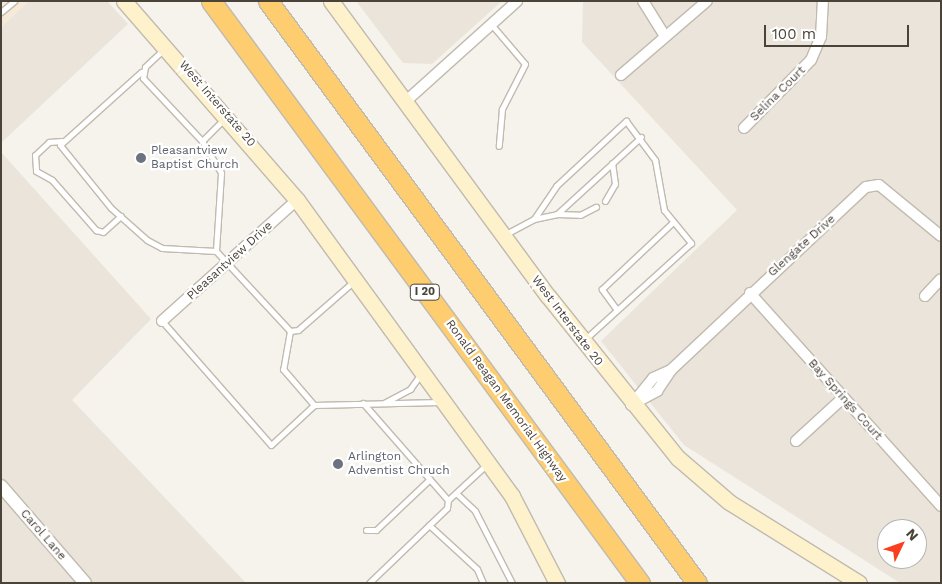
<!DOCTYPE html>
<html>
<head>
<meta charset="utf-8">
<style>
	body { margin:0 }
	#map { position:relative; width:942px; height:584px; overflow:hidden; background:#f6f3ec; font-family:"Work Sans",sans-serif }
	div>[style] { position:absolute }
	[style*='--x'] { left:calc(var(--x)*1px); top:calc(var(--y)*1px); width:calc(var(--w)*1px); rotate:calc(var(--a)*1deg) }
	.residential>* { inset:0; background:#eae4da }
	.commercial>* { inset:0; background:#f6e9d8 }
	.roads { filter:drop-shadow(1px 0 #c1baae) drop-shadow(-1px 0 #c1baae) drop-shadow(0 1px #c1baae) drop-shadow(0 -1px #c1baae) }
	.service>* { height:5px; margin:-2.5px; padding:0 2.5px; transform-origin:2.5px; border-radius:2.5px; background:#fff }
	.minor>* { height:10px; margin:-5px; padding:0 5px; transform-origin:5px; border-radius:5px; background:#fff }
	.tertiary>* { height:12px; margin:-6px; padding:0 6px; transform-origin:6px; border-radius:6px; background:#fff }
	.secondary>* { height:15px; margin:-7.5px; padding:0 7.5px; transform-origin:7.5px; border-radius:7.5px; background:#fef2cd }
	.motorway>* { height:19px; margin:-9.5px; padding:0 9.5px; transform-origin:9.5px; border-radius:9.5px; background:#fdcd6f }
	.dots>* { width:14px; height:14px; translate:-50% -50%; box-sizing:border-box; border:2px solid #fff; border-radius:50% }
	span { translate:-50% -50%; white-space:nowrap; text-align:center; line-height:1.15; -webkit-text-stroke:4.5px #fff; paint-order:stroke }
	.shield-label span { padding:1px 4px; background:#fff; border:1px solid; border-radius:4px; -webkit-text-stroke-width:0 }
	.shield-label { font-size:11px; color:#4a4339; font-weight:700 }
	.street-label { font-size:12px; color:#4a4339 }
	.worship-label { font-size:12px; color:#5b616d }
	.left { translate:0 -50%; text-align:left }
	.frame { position:absolute; inset:0; border:2px solid #4a4339; pointer-events:none }
	.north { position:absolute; left:877px; top:519px; width:50px; height:50px; box-sizing:border-box; background:#fff; border:1px solid #b7b4b0; border-radius:50%; rotate:48deg; font-size:14px; font-weight:700; line-height:20px; text-align:center; color:#4a4339 }
	.north::after { content:''; display:block; margin:auto; width:18px; height:22px; background:#f93f1f; clip-path:polygon(50% 0,100% 100%,50% 72%,0 100%) }
	.scale { position:absolute; left:764px; top:25px; width:145px; height:22px; box-sizing:border-box; border:2px solid #4a4339; border-top:0; padding-left:6px; font-size:15px; line-height:18px; white-space:nowrap; color:#4a4339; -webkit-text-stroke:4px #fff; paint-order:stroke }
</style>
</head>
<body>
<div id="map">
	<div class="residential">
		<div style="clip-path:polygon(29px 1px,107px 1px,128px 24px,1px 143px,1px 27px)"></div>
		<div style="clip-path:polygon(356px 1px,502px 1px,432px 64px,403px 63px)"></div>
		<div style="clip-path:polygon(evenodd,583px 1px,941px 1px,941px 583px,900px 583px,684px 445px,601px 341px,737px 210px,582px 42px,583px 1px,887px 529px,917px 529px,917px 559px,887px 559px,887px 529px)"></div>
		<div style="clip-path:polygon(1px 152px,151px 319px,72px 400px,246px 583px,1px 583px)"></div>
	</div>
	<div class="commercial">
		<div style="clip-path:polygon(1px 1px,29px 1px,1px 27px)"></div>
	</div>
	<div class="roads">
		<div class="service">
			<div style="--x:1;--y:12;--w:17;--a:-40"></div>
			<div style="--x:491;--y:24;--w:52;--a:49.6"></div>
			<div style="--x:525;--y:64;--w:51;--a:117.1"></div>
			<div style="--x:502;--y:109;--w:37;--a:95"></div>
			<div style="--x:164;--y:49;--w:26;--a:137"></div>
			<div style="--x:145;--y:67;--w:11;--a:100"></div>
			<div style="--x:143;--y:78;--w:86;--a:46.9"></div>
			<div style="--x:141;--y:72;--w:109;--a:138"></div>
			<div style="--x:60;--y:145;--w:81;--a:51"></div>
			<div style="--x:111;--y:208;--w:48;--a:41.6"></div>
			<div style="--x:147;--y:240;--w:17;--a:28"></div>
			<div style="--x:162;--y:248;--w:54;--a:3.2"></div>
			<div style="--x:224;--y:119;--w:31;--a:135"></div>
			<div style="--x:202;--y:141;--w:37;--a:59"></div>
			<div style="--x:221;--y:173;--w:78;--a:93.7"></div>
			<div style="--x:216;--y:251;--w:109;--a:47.2"></div>
			<div style="--x:290;--y:331;--w:8;--a:-7"></div>
			<div style="--x:298;--y:330;--w:74;--a:-41.2"></div>
			<div style="--x:62;--y:141;--w:13;--a:176"></div>
			<div style="--x:49;--y:142;--w:19;--a:137"></div>
			<div style="--x:35;--y:155;--w:16;--a:86"></div>
			<div style="--x:36;--y:171;--w:18;--a:29"></div>
			<div style="--x:52;--y:180;--w:67;--a:48.7"></div>
			<div style="--x:96;--y:230;--w:7;--a:16"></div>
			<div style="--x:103;--y:232;--w:24;--a:-42"></div>
			<div style="--x:605;--y:201;--w:20;--a:-60"></div>
			<div style="--x:615;--y:184;--w:21;--a:-98"></div>
			<div style="--x:557;--y:214;--w:23;--a:2"></div>
			<div style="--x:580;--y:215;--w:18;--a:-27"></div>
			<div style="--x:534;--y:219;--w:40;--a:-56"></div>
			<div style="--x:556;--y:186;--w:96;--a:-42.9"></div>
			<div style="--x:626;--y:121;--w:49;--a:53.4"></div>
			<div style="--x:655;--y:160;--w:51;--a:79.8"></div>
			<div style="--x:664;--y:210;--w:43;--a:50.7"></div>
			<div style="--x:691;--y:243;--w:143;--a:137.8"></div>
			<div style="--x:504;--y:235;--w:34;--a:-28"></div>
			<div style="--x:534;--y:219;--w:24;--a:-12"></div>
			<div style="--x:557;--y:214;--w:114;--a:-42.5"></div>
			<div style="--x:617;--y:310;--w:26;--a:-126"></div>
			<div style="--x:602;--y:289;--w:98;--a:-43.3"></div>
			<div style="--x:162;--y:321;--w:165;--a:48.7"></div>
			<div style="--x:271;--y:445;--w:59;--a:-42.9"></div>
			<div style="--x:314;--y:405;--w:126;--a:-1.4"></div>
			<div style="--x:290;--y:331;--w:39;--a:100"></div>
			<div style="--x:283;--y:369;--w:48;--a:49.3"></div>
			<div style="--x:363;--y:403;--w:129;--a:48.8"></div>
			<div style="--x:448;--y:500;--w:53;--a:-42.7"></div>
			<div style="--x:384;--y:403;--w:30;--a:-28"></div>
			<div style="--x:410;--y:389;--w:17;--a:-54"></div>
			<div style="--x:456;--y:493;--w:26;--a:43"></div>
			<div style="--x:475;--y:511;--w:81;--a:62.8"></div>
			<div style="--x:429;--y:525;--w:65;--a:42.5"></div>
			<div style="--x:477;--y:569;--w:15;--a:67"></div>
			<div style="--x:366;--y:530;--w:10;--a:0"></div>
			<div style="--x:376;--y:530;--w:74;--a:-43.4"></div>
			<div style="--x:369;--y:583;--w:108;--a:-43.9"></div>
			<div style="--x:447;--y:508;--w:8;--a:-83"></div>
		</div>
		<div class="minor">
			<div style="--x:643;--y:1;--w:39;--a:58"></div>
			<div style="--x:621;--y:75;--w:113;--a:-40.7"></div>
			<div style="--x:405;--y:102;--w:151;--a:-42"></div>
			<div style="--x:744;--y:128;--w:95;--a:-45.4"></div>
			<div style="--x:811;--y:60;--w:25;--a:-67"></div>
			<div style="--x:821;--y:37;--w:36;--a:-87"></div>
			<div style="--x:750;--y:293;--w:286;--a:48.1"></div>
			<div style="--x:925;--y:296;--w:23;--a:-47"></div>
			<div style="--x:162;--y:321;--w:181;--a:-41.9"></div>
			<div style="--x:633;--y:403;--w:32;--a:-51"></div>
			<div style="--x:653;--y:378;--w:20;--a:-24"></div>
			<div style="--x:631;--y:405;--w:30;--a:-28"></div>
			<div style="--x:657;--y:391;--w:25;--a:-56"></div>
			<div style="--x:671;--y:370;--w:267;--a:-43.2"></div>
			<div style="--x:866;--y:187;--w:13;--a:-9"></div>
			<div style="--x:879;--y:185;--w:80;--a:39.4"></div>
			<div style="--x:796;--y:441;--w:64;--a:-42.5"></div>
		</div>
		<div class="tertiary">
			<div style="--x:1;--y:486;--w:128;--a:49.1"></div>
		</div>
		<div class="secondary">
			<div style="--x:124;--y:1;--w:264;--a:49"></div>
			<div style="--x:297;--y:200;--w:366;--a:54"></div>
			<div style="--x:512;--y:496;--w:98;--a:62.7"></div>
			<div style="--x:331;--y:1;--w:366;--a:53.7"></div>
			<div style="--x:548;--y:296;--w:208;--a:51.3"></div>
			<div style="--x:678;--y:458;--w:67;--a:40.8"></div>
			<div style="--x:729;--y:502;--w:153;--a:31.9"></div>
		</div>
		<div class="motorway">
			<div style="--x:211;--y:1;--w:723;--a:53.61"></div>
			<div style="--x:268;--y:1;--w:723;--a:53.61"></div>
		</div>
	</div>
	<div class="dots">
		<div style="left:141px;top:158px;background:#6b7280"></div>
		<div style="left:338px;top:464px;background:#6b7280"></div>
	</div>
	<div class="shield-label">
		<span style="left:425px;top:292px">I 20</span>
	</div>
	<div class="street-label">
		<span style="left:778px;top:94px;rotate:-45deg">Selina Court</span>
		<span style="left:217px;top:104px;rotate:49deg">West Interstate 20</span>
		<span style="left:802px;top:246px;rotate:-42deg">Glengate Drive</span>
		<span style="left:230px;top:261px;rotate:-42deg">Pleasantview Drive</span>
		<span style="left:567px;top:321px;rotate:53deg">West Interstate 20</span>
		<span style="left:845px;top:400px;rotate:48deg">Bay Springs Court</span>
		<span style="left:506px;top:401px;rotate:54deg">Ronald Reagan Memorial Highway</span>
		<span style="left:43px;top:535px;rotate:49deg">Carol Lane</span>
	</div>
	<div class="worship-label">
		<span class="left" style="left:151px;top:158px">Pleasantview<br>Baptist Church</span>
		<span class="left" style="left:348px;top:464px">Arlington<br>Adventist Chruch</span>
	</div>
	<div class="frame"></div>
	<div class="north">N</div>
	<div class="scale">100 m</div>
</div>
</body>
</html>
